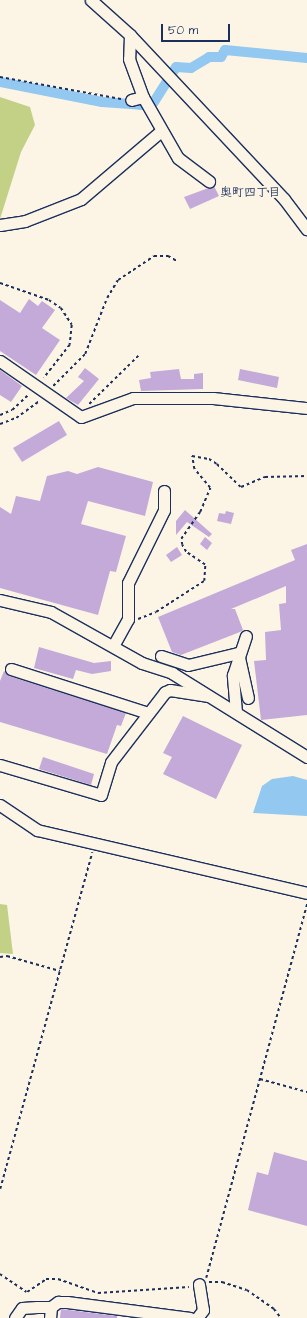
<!DOCTYPE html>
<html>
<head>
<meta charset="utf-8">
<style>
	body { margin:0 }
	#map { position:relative; width:307px; height:1318px; overflow:hidden; background:#fcf5e5; font-family:"Architects Daughter","Klee One",sans-serif }
	div>[style] { position:absolute }
	[style*='--x'] { left:calc(var(--x)*1px); top:calc(var(--y)*1px); width:calc(var(--w)*1px); rotate:calc(var(--a)*1deg) }
	.green>* { inset:0; background:#c2d185 }
	.water>* { inset:0; background:#93c8f0 }
	.canal>* { height:10px; margin:-5px; padding:0 5px; transform-origin:5px; border-radius:5px; background:#93c8f0 }
	.building>* { inset:0; background:#c3aad9 }
	.path>* { height:1.5px; margin-top:-0.75px; transform-origin:0; background:repeating-linear-gradient(90deg,#1b2f5e 0 3px,transparent 0 6px) }
	.roads { filter:drop-shadow(1px 0 #1b2f5e) drop-shadow(-1px 0 #1b2f5e) drop-shadow(0 1px #1b2f5e) drop-shadow(0 -1px #1b2f5e) }
	.minor>* { height:11px; margin:-5.5px; padding:0 5.5px; transform-origin:5.5px; border-radius:5.5px; background:#fcf5e5 }
	span { translate:-50% -50%; white-space:nowrap; text-align:center; line-height:1.15; -webkit-text-stroke:4px #fcf5e5; paint-order:stroke }
	.neighbourhood-label { font-size:12px; color:#1b2f5e; font-weight:700 }
	.scale { position:absolute; left:161px; top:24px; width:69px; height:18px; box-sizing:border-box; border:2px solid #1b2f5e; border-top:0; padding-left:5px; font-size:12px; line-height:14px; white-space:nowrap; color:#1b2f5e; -webkit-text-stroke:3px #fcf5e5; paint-order:stroke }
</style>
</head>
<body>
<div id="map">
	<div class="green">
		<div style="clip-path:polygon(0 97px,30px 107px,35px 125px,21px 152px,0 219px)"></div>
		<div style="clip-path:polygon(0 904px,7px 905px,13px 954px,0 953px)"></div>
	</div>
	<div class="water">
		<div style="clip-path:polygon(293px 776px,307px 780px,307px 816px,253px 813px,262px 786px,272px 779px)"></div>
	</div>
	<div class="canal">
		<div style="--x:0;--y:82;--w:104;--a:11.1"></div>
		<div style="--x:102;--y:102;--w:39;--a:4"></div>
		<div style="--x:141;--y:105;--w:13;--a:-13"></div>
		<div style="--x:154;--y:102;--w:41;--a:-57.8"></div>
		<div style="--x:176;--y:67;--w:15;--a:4"></div>
		<div style="--x:191;--y:68;--w:21;--a:-31"></div>
		<div style="--x:209;--y:57;--w:12;--a:0"></div>
		<div style="--x:221;--y:57;--w:8;--a:-60"></div>
		<div style="--x:225;--y:50;--w:82;--a:5.6"></div>
	</div>
	<div class="building">
		<div style="clip-path:polygon(214px 186px,219px 196px,190px 209px,184px 197px)"></div>
		<div style="clip-path:polygon(29px 299px,38px 306px,42px 301px,55px 310px,42px 328px,60px 340px,36px 375px,0 351px,0 300px,20px 313px)"></div>
		<div style="clip-path:polygon(85px 368px,99px 379px,78px 405px,66px 398px,84px 381px,78px 377px)"></div>
		<div style="clip-path:polygon(179px 369px,181px 379px,194px 379px,194px 374px,203px 373px,203px 389px,141px 391px,139px 380px,151px 378px,150px 372px)"></div>
		<div style="clip-path:polygon(240px 369px,279px 377px,277px 388px,238px 380px)"></div>
		<div style="clip-path:polygon(0 370px,22px 386px,11px 402px,0 395px)"></div>
		<div style="clip-path:polygon(59px 421px,67px 435px,22px 462px,13px 448px)"></div>
		<div style="clip-path:polygon(98px 467px,153px 482px,145px 516px,88px 501px,81px 524px,126px 536px,116px 572px,110px 571px,98px 615px,0 588px,0 507px,11px 514px,16px 496px,40px 501px,47px 476px,68px 471px,77px 474px)"></div>
		<div style="clip-path:polygon(185px 510px,212px 534px,209px 537px,187px 522px,176px 535px,176px 521px)"></div>
		<div style="clip-path:polygon(226px 511px,234px 513px,231px 524px,217px 521px,219px 513px,225px 514px)"></div>
		<div style="clip-path:polygon(205px 537px,212px 543px,207px 550px,200px 544px)"></div>
		<div style="clip-path:polygon(307px 544px,307px 715px,261px 720px,254px 661px,266px 660px,265px 632px,281px 630px,279px 604px,286px 603px,286px 586px,231px 609px,235px 609px,243px 630px,240px 632px,181px 655px,172px 652px,158px 617px,295px 560px,291px 550px)"></div>
		<div style="clip-path:polygon(177px 547px,182px 555px,171px 562px,166px 555px)"></div>
		<div style="clip-path:polygon(39px 647px,94px 663px,111px 661px,111px 671px,92px 674px,76px 670px,73px 679px,34px 668px)"></div>
		<div style="clip-path:polygon(4px 671px,9px 676px,126px 713px,121px 726px,117px 725px,107px 754px,0 722px,0 681px)"></div>
		<div style="clip-path:polygon(183px 716px,242px 745px,216px 799px,163px 774px,172px 757px,163px 753px)"></div>
		<div style="clip-path:polygon(43px 757px,94px 774px,91px 785px,39px 769px)"></div>
		<div style="clip-path:polygon(274px 1152px,307px 1161px,307px 1226px,248px 1210px,257px 1172px,268px 1175px)"></div>
		<div style="clip-path:polygon(61px 1309px,117px 1316px,117px 1318px,60px 1318px)"></div>
	</div>
	<div class="path">
		<div style="--x:0;--y:77;--w:123;--a:10.3"></div>
		<div style="--x:0;--y:283;--w:52;--a:19.1"></div>
		<div style="--x:49;--y:300;--w:14;--a:34"></div>
		<div style="--x:61;--y:308;--w:20;--a:57"></div>
		<div style="--x:72;--y:325;--w:20;--a:96"></div>
		<div style="--x:70;--y:345;--w:42;--a:128.2"></div>
		<div style="--x:53;--y:386;--w:45;--a:-45"></div>
		<div style="--x:85;--y:354;--w:60;--a:-68.6"></div>
		<div style="--x:107;--y:298;--w:21;--a:-59"></div>
		<div style="--x:118;--y:280;--w:43;--a:-33.7"></div>
		<div style="--x:154;--y:256;--w:14;--a:0"></div>
		<div style="--x:168;--y:256;--w:10;--a:29"></div>
		<div style="--x:89;--y:404;--w:69;--a:-44.4"></div>
		<div style="--x:0;--y:415;--w:13;--a:-23"></div>
		<div style="--x:12;--y:410;--w:23;--a:-43"></div>
		<div style="--x:0;--y:424;--w:17;--a:-21"></div>
		<div style="--x:16;--y:418;--w:29;--a:-36"></div>
		<div style="--x:138;--y:619;--w:19;--a:-21"></div>
		<div style="--x:156;--y:612;--w:57;--a:-32.9"></div>
		<div style="--x:204;--y:581;--w:16;--a:-86"></div>
		<div style="--x:205;--y:565;--w:23;--a:-146"></div>
		<div style="--x:186;--y:552;--w:8;--a:-120"></div>
		<div style="--x:182;--y:545;--w:6;--a:-99"></div>
		<div style="--x:181;--y:539;--w:33;--a:-55"></div>
		<div style="--x:200;--y:512;--w:26;--a:-67"></div>
		<div style="--x:210;--y:488;--w:25;--a:-130"></div>
		<div style="--x:194;--y:469;--w:13;--a:-99"></div>
		<div style="--x:192;--y:456;--w:17;--a:10"></div>
		<div style="--x:209;--y:459;--w:9;--a:32"></div>
		<div style="--x:217;--y:464;--w:33;--a:44"></div>
		<div style="--x:241;--y:487;--w:26;--a:-23"></div>
		<div style="--x:265;--y:477;--w:42;--a:-1.4"></div>
		<div style="--x:0;--y:957;--w:7;--a:-8"></div>
		<div style="--x:7;--y:956;--w:55;--a:15.8"></div>
		<div style="--x:260;--y:1079;--w:49;--a:15.5"></div>
		<div style="--x:0;--y:1189;--w:349;--a:-74.7"></div>
		<div style="--x:0;--y:1274;--w:32;--a:34"></div>
		<div style="--x:27;--y:1292;--w:23;--a:-34"></div>
		<div style="--x:46;--y:1279;--w:12;--a:0"></div>
		<div style="--x:58;--y:1279;--w:42;--a:19.3"></div>
		<div style="--x:98;--y:1293;--w:91;--a:-3.8"></div>
		<div style="--x:206;--y:1278;--w:388;--a:-74.9"></div>
		<div style="--x:209;--y:1282;--w:13;--a:0"></div>
		<div style="--x:222;--y:1282;--w:26;--a:18"></div>
		<div style="--x:247;--y:1290;--w:33;--a:35"></div>
		<div style="--x:274;--y:1309;--w:11;--a:52"></div>
	</div>
	<div class="roads">
		<div class="minor">
			<div style="--x:91;--y:0;--w:52;--a:41.9"></div>
			<div style="--x:130;--y:35;--w:225;--a:46.8"></div>
			<div style="--x:284;--y:199;--w:38;--a:53"></div>
			<div style="--x:130;--y:35;--w:24;--a:92"></div>
			<div style="--x:129;--y:59;--w:40;--a:69.8"></div>
			<div style="--x:143;--y:97;--w:12;--a:166"></div>
			<div style="--x:143;--y:97;--w:70;--a:60.2"></div>
			<div style="--x:178;--y:158;--w:39;--a:37"></div>
			<div style="--x:0;--y:225;--w:25;--a:-9"></div>
			<div style="--x:25;--y:221;--w:60;--a:-21.4"></div>
			<div style="--x:81;--y:199;--w:105;--a:-40.4"></div>
			<div style="--x:0;--y:361;--w:98;--a:34.7"></div>
			<div style="--x:81;--y:417;--w:55;--a:-20.1"></div>
			<div style="--x:133;--y:398;--w:80;--a:0"></div>
			<div style="--x:213;--y:398;--w:95;--a:6.1"></div>
			<div style="--x:0;--y:600;--w:52;--a:13.2"></div>
			<div style="--x:51;--y:612;--w:104;--a:29.3"></div>
			<div style="--x:142;--y:663;--w:32;--a:18"></div>
			<div style="--x:172;--y:673;--w:159;--a:31.9"></div>
			<div style="--x:113;--y:646;--w:31;--a:-61"></div>
			<div style="--x:128;--y:619;--w:36;--a:-90"></div>
			<div style="--x:128;--y:583;--w:81;--a:-63.7"></div>
			<div style="--x:164;--y:510;--w:19;--a:-90"></div>
			<div style="--x:161;--y:656;--w:28;--a:18"></div>
			<div style="--x:188;--y:665;--w:51;--a:-13.5"></div>
			<div style="--x:238;--y:653;--w:46;--a:77.5"></div>
			<div style="--x:11;--y:669;--w:144;--a:17.8"></div>
			<div style="--x:236;--y:712;--w:37;--a:-95"></div>
			<div style="--x:233;--y:675;--w:41;--a:-71.6"></div>
			<div style="--x:0;--y:765;--w:105;--a:16.5"></div>
			<div style="--x:101;--y:795;--w:34;--a:-73"></div>
			<div style="--x:111;--y:762;--w:88;--a:-52.4"></div>
			<div style="--x:165;--y:692;--w:5;--a:-22"></div>
			<div style="--x:170;--y:690;--w:39;--a:9"></div>
			<div style="--x:0;--y:805;--w:45;--a:34"></div>
			<div style="--x:37;--y:830;--w:277;--a:13.1"></div>
			<div style="--x:51;--y:1307;--w:9;--a:-36"></div>
			<div style="--x:58;--y:1302;--w:9;--a:0"></div>
			<div style="--x:67;--y:1302;--w:124;--a:7.4"></div>
			<div style="--x:15;--y:1318;--w:12;--a:-55"></div>
			<div style="--x:22;--y:1308;--w:15;--a:-4"></div>
			<div style="--x:37;--y:1307;--w:14;--a:0"></div>
			<div style="--x:51;--y:1307;--w:11;--a:95"></div>
			<div style="--x:197;--y:1318;--w:10;--a:-53"></div>
			<div style="--x:203;--y:1310;--w:26;--a:-99"></div>
		</div>
	</div>
	<div class="neighbourhood-label">
		<span style="left:250px;top:193px">奥町四丁目</span>
	</div>
	<div class="scale">50 m</div>
</div>
</body>
</html>
